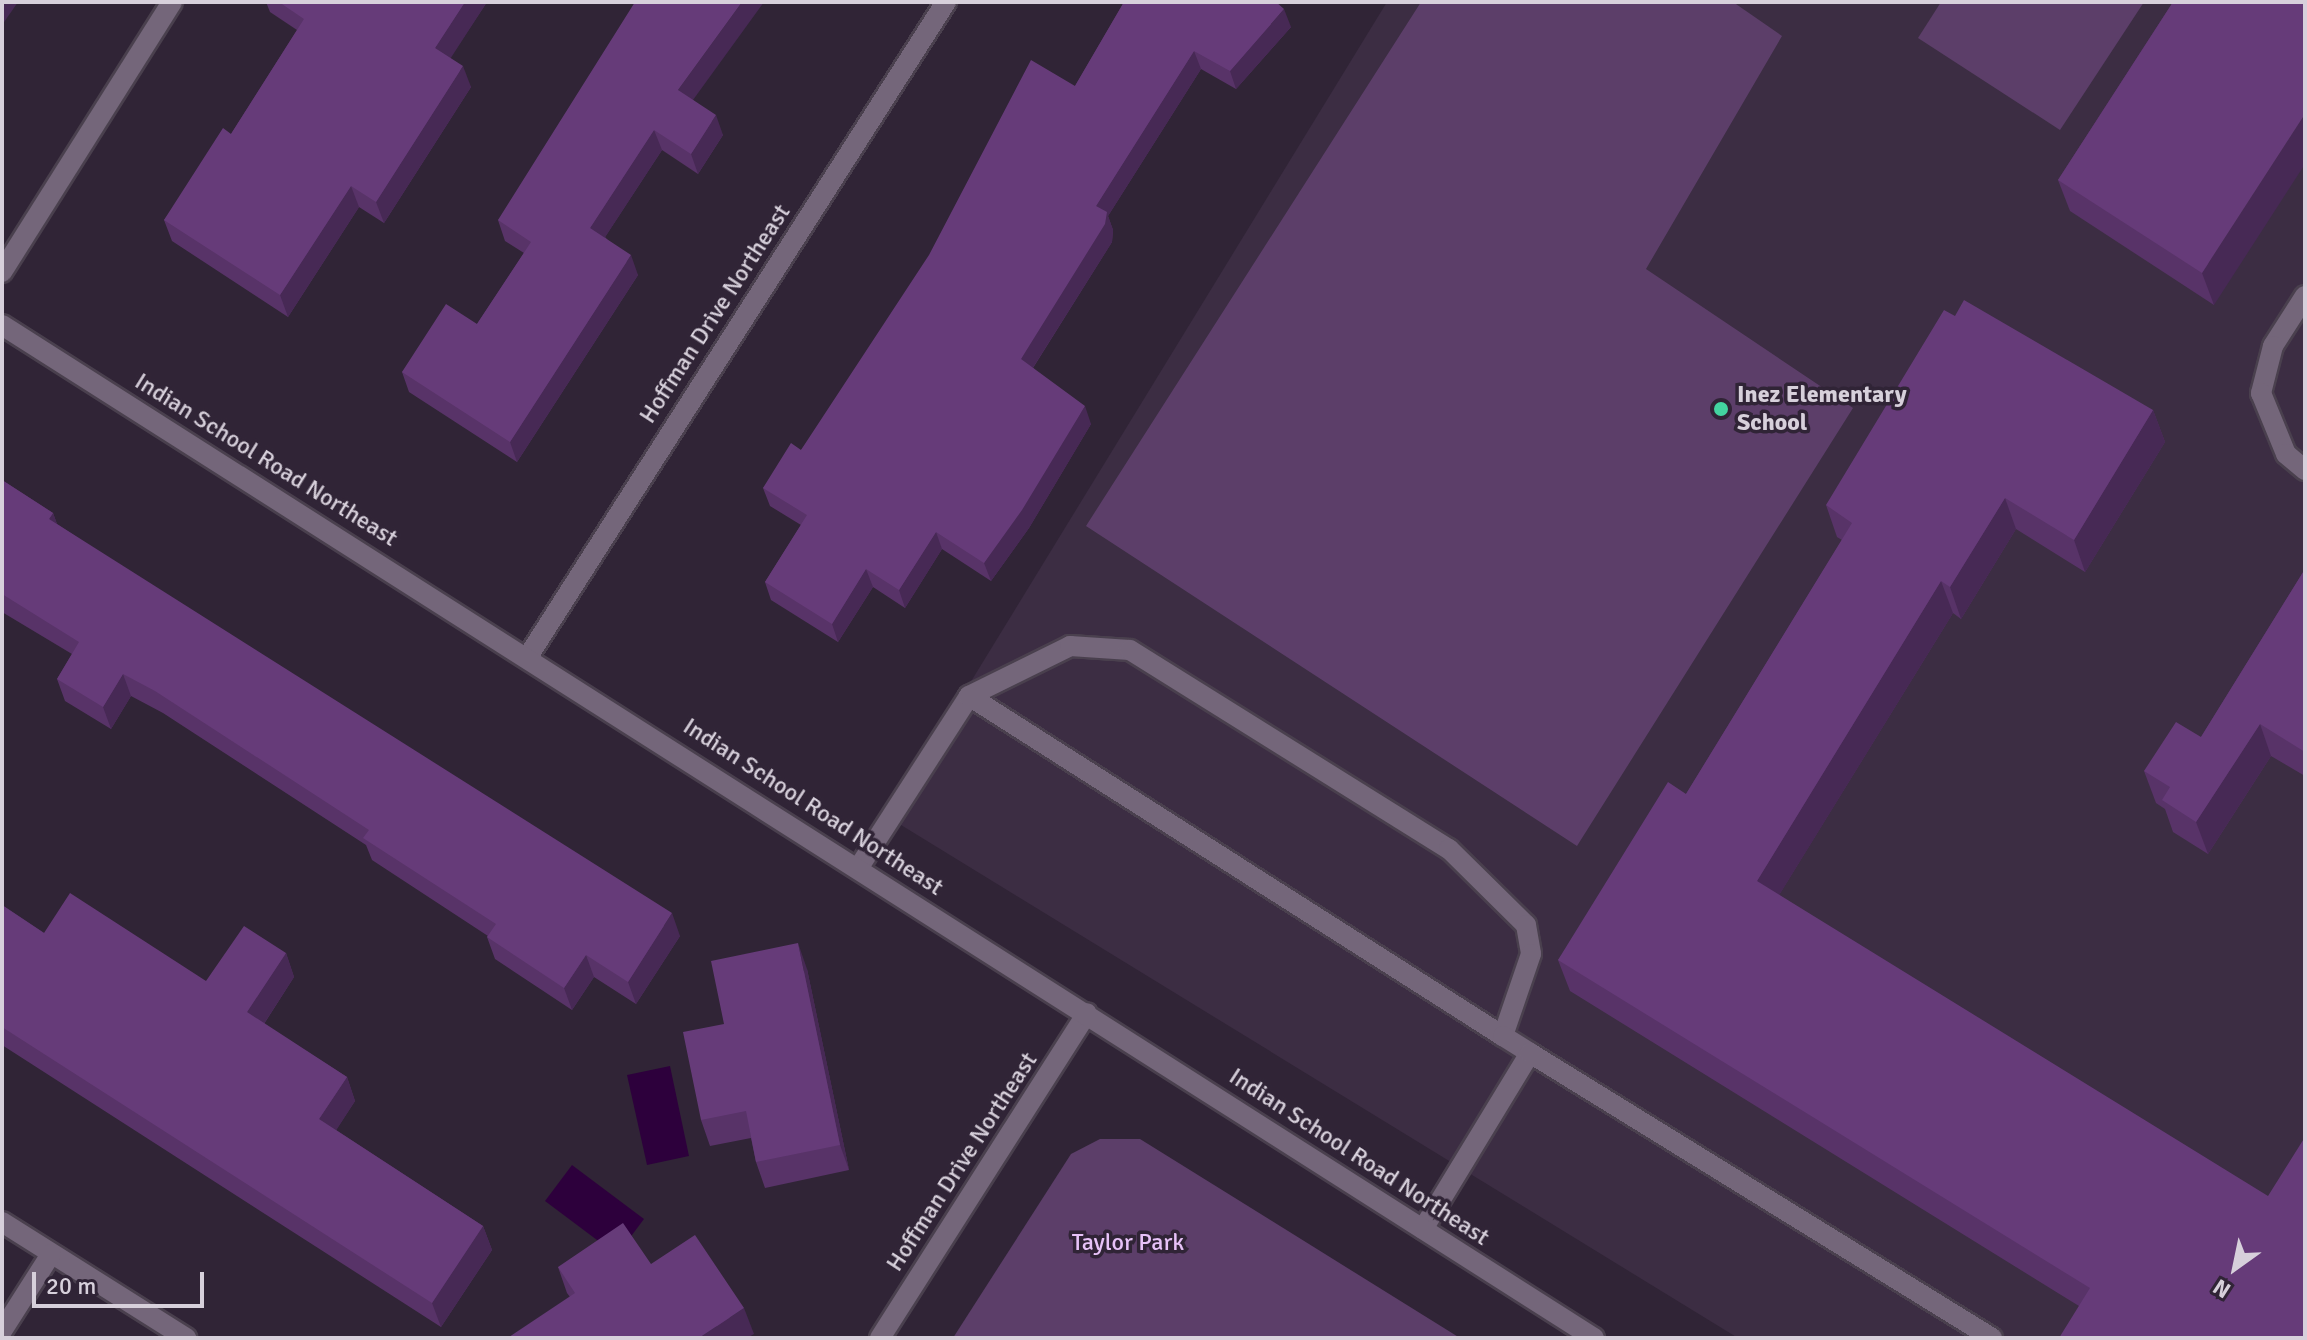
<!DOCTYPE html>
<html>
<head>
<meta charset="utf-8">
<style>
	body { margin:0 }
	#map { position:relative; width:2307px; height:1340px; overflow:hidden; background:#302436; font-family:Signika,sans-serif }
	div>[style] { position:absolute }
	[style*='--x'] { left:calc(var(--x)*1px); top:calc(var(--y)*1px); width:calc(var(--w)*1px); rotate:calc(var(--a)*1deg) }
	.built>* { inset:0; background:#3c2d43 }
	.green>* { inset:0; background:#5c3e69 }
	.water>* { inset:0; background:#2d003c }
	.roads { filter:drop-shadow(2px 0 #4a404e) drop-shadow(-2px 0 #4a404e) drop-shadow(0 2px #4a404e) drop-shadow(0 -2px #4a404e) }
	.service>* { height:20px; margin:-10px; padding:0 10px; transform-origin:10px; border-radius:10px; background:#74667a }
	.minor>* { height:20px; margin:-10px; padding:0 10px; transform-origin:10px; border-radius:10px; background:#74667a }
	.tertiary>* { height:20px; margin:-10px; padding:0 10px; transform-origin:10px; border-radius:10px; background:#74667a }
	.wall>* { inset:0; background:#583368 }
	.shaded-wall>* { inset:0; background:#472955 }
	.building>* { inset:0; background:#663b79 }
	.dots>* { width:22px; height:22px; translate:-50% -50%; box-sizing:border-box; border:4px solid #302436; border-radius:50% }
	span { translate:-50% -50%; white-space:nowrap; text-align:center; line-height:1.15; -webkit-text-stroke:7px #302436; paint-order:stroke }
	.street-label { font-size:24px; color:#d7d0db }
	.poi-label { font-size:24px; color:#d7d0db; font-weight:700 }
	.left { translate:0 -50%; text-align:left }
	.park-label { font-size:24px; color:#e7c2f8 }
	.frame { position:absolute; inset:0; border:4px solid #d7d0db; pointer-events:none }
	.north { position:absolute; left:2195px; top:1228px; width:80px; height:80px; -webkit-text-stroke:6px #302436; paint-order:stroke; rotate:213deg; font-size:22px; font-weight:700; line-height:32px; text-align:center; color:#d7d0db }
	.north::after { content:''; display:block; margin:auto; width:28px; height:36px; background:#d7d0db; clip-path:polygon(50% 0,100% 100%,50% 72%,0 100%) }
	.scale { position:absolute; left:32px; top:1272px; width:172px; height:36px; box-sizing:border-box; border:4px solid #d7d0db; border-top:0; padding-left:10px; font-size:24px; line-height:28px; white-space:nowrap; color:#d7d0db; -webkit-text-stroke:6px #302436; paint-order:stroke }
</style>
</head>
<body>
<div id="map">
	<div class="built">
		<div style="clip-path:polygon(1387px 2px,2305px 2px,2305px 1338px,1738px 1338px,888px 817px)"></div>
	</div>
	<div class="green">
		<div style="clip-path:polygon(1421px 2px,1733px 2px,1782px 36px,1646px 269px,1853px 408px,1577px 846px,1086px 526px)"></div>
		<div style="clip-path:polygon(1941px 2px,2144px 2px,2060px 130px,1918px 38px)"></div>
		<div style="clip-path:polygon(1100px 1139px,1140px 1139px,1460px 1338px,953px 1338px,1071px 1154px)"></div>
	</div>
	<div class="water">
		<div style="clip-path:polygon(670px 1066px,689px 1156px,647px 1165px,627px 1075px)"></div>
		<div style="clip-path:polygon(572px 1165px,644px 1219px,617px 1255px,545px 1201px)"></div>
	</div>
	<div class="roads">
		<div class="service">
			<div style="--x:2305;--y:296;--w:59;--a:122.6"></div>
			<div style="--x:2273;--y:346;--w:49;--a:104.3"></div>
			<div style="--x:2261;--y:393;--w:66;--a:67.7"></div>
			<div style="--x:2286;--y:454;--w:25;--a:40"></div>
			<div style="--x:969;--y:696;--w:113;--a:-26.3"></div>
			<div style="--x:1070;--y:646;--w:60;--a:3.8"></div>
			<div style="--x:1130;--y:650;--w:376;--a:32"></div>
			<div style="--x:1449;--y:849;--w:108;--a:44.6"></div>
			<div style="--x:1526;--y:925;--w:29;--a:80"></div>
			<div style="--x:1531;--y:954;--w:87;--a:108.9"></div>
			<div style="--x:859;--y:867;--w:203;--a:-57.2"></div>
			<div style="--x:969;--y:696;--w:633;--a:32.49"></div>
			<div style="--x:1503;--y:1036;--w:32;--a:32"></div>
			<div style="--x:1530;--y:1053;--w:206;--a:121.3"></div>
			<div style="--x:1530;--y:1053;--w:543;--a:31.67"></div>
		</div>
		<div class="minor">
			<div style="--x:2;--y:272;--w:319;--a:-57.8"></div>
			<div style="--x:529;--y:655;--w:775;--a:-57.44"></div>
			<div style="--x:2;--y:1222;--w:218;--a:32.2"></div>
			<div style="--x:2;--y:1331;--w:91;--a:-57.5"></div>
			<div style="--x:880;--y:1338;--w:385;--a:-57.5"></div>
		</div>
		<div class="tertiary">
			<div style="--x:2;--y:325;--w:1887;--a:32.47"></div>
		</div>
	</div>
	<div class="wall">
		<div style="clip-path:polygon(266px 2px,487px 2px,450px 58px,471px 87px,384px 223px,359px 207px,288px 317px,172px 241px,164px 220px,231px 134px,297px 30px,270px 12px)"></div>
		<div style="clip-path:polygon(1124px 2px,1291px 27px,1236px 89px,1201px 69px,1108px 216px,1113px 230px,1112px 242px,1033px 368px,1091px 424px,1029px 528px,991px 581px,942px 549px,905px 608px,873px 587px,838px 642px,771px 600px,765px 582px,801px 525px,770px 506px,763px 488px,801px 450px,1075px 86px)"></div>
		<div style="clip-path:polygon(2173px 2px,2214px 305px,2070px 211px,2058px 180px)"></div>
		<div style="clip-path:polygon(693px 100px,723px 135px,698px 174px,662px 150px,605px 237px,638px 275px,517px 462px,409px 392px,402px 372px,477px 324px,524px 253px,505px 241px,498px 220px)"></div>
		<div style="clip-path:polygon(2153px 410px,2165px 442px,2085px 572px,2016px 529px,1961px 619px,1953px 613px,1779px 895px,2305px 1338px,2079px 1306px,1570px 991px,1558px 960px,1686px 794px,1842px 540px,1837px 537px,1826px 505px)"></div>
		<div style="clip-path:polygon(2px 480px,53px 513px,57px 524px,680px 936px,636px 1004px,594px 977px,572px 1010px,495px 959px,487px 937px,488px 936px,372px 860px,366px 845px,163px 713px,131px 696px,111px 729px,65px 701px,57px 679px,72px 654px,2px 612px)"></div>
		<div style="clip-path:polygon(2305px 569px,2305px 776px,2271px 756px,2208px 854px,2173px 832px,2165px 809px,2156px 803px,2144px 771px,2201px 737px)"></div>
		<div style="clip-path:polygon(2px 905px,44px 933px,206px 981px,286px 953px,294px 977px,264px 1024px,347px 1077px,355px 1101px,336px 1130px,483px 1226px,492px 1250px,441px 1327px,2px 1045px)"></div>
		<div style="clip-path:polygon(807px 969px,849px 1170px,765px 1188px,756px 1162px,751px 1138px,710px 1146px,701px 1120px,724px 1024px)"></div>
		<div style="clip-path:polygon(651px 1264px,754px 1334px,570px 1297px,567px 1293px,558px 1267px)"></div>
	</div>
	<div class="shaded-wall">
		<div style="clip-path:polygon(2px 2px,18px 2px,2px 25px)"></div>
		<div style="clip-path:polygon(465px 2px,487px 2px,443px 70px,435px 48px)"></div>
		<div style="clip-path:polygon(742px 2px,764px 2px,685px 111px,678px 90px)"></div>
		<div style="clip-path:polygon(1284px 9px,1291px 27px,1236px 89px,1230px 71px)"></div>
		<div style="clip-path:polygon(1194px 51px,1201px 69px,1108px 216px,1113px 230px,1112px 242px,1027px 377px,1021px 359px,1096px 206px)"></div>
		<div style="clip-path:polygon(463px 66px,471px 87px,384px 223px,376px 202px)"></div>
		<div style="clip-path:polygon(2305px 114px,2305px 164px,2214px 305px,2202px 273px)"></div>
		<div style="clip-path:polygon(716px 115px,723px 135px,698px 174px,691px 154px)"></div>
		<div style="clip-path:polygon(654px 130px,662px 150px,598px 248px,590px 228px)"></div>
		<div style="clip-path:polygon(351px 186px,359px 207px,288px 317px,280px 295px)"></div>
		<div style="clip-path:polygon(631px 255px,638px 275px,517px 462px,510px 442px)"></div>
		<div style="clip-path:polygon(1085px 406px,1091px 424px,1029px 528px,991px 581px,984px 563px)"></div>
		<div style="clip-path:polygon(2153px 410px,2165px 442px,2085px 572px,2074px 540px)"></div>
		<div style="clip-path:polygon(2005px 498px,2016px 529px,1961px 619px,1950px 587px)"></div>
		<div style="clip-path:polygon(53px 513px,61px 535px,49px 519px)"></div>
		<div style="clip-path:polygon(936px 532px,942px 549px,905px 608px,899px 590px)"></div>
		<div style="clip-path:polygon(866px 569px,873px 587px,838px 642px,832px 624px)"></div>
		<div style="clip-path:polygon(1941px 581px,1953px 613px,1768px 913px,1757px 881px)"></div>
		<div style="clip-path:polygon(123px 674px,131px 696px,111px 729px,103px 707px)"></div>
		<div style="clip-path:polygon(2260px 724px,2271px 756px,2208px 854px,2196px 822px)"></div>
		<div style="clip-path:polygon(672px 913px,680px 936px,636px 1004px,628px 982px)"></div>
		<div style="clip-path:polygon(798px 943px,807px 969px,849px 1170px,840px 1145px)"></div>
		<div style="clip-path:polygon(286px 953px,294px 977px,256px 1036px,247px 1012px)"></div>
		<div style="clip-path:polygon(586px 955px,594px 977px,572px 1010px,564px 988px)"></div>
		<div style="clip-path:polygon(347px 1077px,355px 1101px,328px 1143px,319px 1119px)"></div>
		<div style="clip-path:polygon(483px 1226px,492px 1250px,441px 1327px,432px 1303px)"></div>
		<div style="clip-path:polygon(744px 1308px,754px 1334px,747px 1338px,699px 1338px)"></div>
	</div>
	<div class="building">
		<div style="clip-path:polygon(279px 2px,465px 2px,435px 48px,463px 66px,376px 202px,351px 186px,280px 295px,164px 220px,223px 128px,231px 134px,304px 19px)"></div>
		<div style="clip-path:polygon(635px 2px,742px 2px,678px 90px,716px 115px,691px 154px,654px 130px,590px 228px,631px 255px,510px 442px,402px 372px,446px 304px,477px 324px,531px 242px,498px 220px)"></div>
		<div style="clip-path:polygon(1124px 2px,1276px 2px,1284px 9px,1230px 71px,1194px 51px,1096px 206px,1107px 212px,1105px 224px,1021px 359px,1085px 406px,1022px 510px,984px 563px,936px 532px,899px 590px,866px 569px,832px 624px,765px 582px,807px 515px,763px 488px,791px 443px,801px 450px,929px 255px,1031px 60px,1075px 86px)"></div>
		<div style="clip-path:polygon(2173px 2px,2305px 2px,2305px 114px,2202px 273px,2058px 180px)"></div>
		<div style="clip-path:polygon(1964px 300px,2153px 410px,2074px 540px,2005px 498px,1950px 587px,1941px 581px,1757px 881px,2268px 1196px,2305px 1137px,2305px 1338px,2059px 1338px,2090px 1288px,1558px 960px,1668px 782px,1686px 794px,1852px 523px,1826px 505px,1944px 310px,1955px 316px)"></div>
		<div style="clip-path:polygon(2px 480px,53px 513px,49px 519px,672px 913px,628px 982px,586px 955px,564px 988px,487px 937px,496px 924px,363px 838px,369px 830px,155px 691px,123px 674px,103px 707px,57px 679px,79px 642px,2px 594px)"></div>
		<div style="clip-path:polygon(2305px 569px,2305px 752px,2260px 724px,2196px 822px,2162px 800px,2170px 787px,2144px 771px,2176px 722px,2201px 737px)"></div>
		<div style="clip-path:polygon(70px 893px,206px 981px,244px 926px,286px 953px,247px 1012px,347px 1077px,319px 1119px,483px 1226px,432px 1303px,2px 1027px,2px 905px,44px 933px)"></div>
		<div style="clip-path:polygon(798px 943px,840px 1145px,756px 1162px,746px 1111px,701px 1120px,683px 1032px,724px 1024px,711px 961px)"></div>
		<div style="clip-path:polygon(623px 1223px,651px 1264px,695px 1235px,744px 1308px,699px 1338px,510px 1338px,509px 1337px,575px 1293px,558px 1267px)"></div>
	</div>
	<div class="dots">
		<div style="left:1721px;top:409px;background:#43d4a0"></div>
	</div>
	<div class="street-label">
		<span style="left:715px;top:314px;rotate:-57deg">Hoffman Drive Northeast</span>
		<span style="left:266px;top:460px;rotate:32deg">Indian School Road Northeast</span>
		<span style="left:813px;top:807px;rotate:33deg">Indian School Road Northeast</span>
		<span style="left:1359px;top:1157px;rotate:33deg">Indian School Road Northeast</span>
		<span style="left:962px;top:1162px;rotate:-57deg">Hoffman Drive Northeast</span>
	</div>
	<div class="poi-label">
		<span class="left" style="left:1737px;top:409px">Inez Elementary<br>School</span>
	</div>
	<div class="park-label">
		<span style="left:1128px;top:1243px">Taylor Park</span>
	</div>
	<div class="frame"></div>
	<div class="north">N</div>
	<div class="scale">20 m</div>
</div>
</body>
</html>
